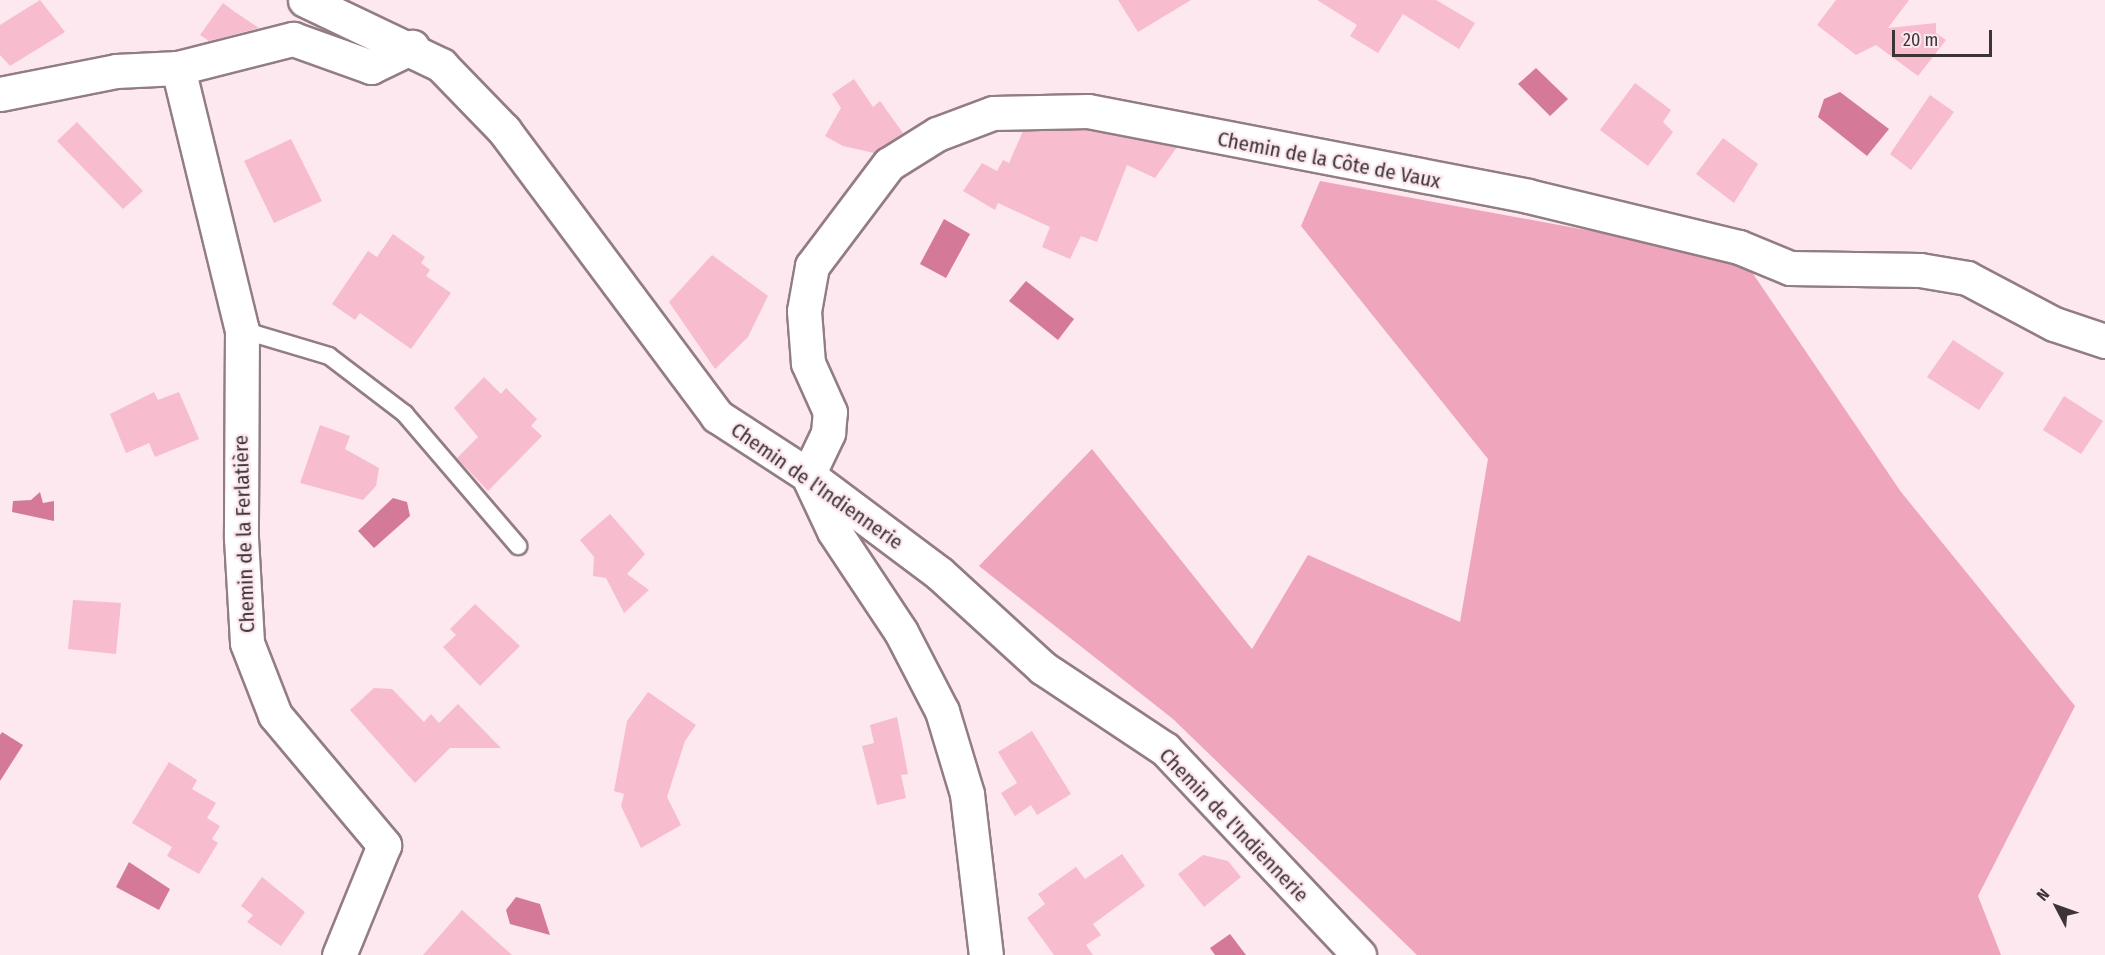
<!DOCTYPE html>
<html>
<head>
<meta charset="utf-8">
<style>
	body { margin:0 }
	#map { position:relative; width:2105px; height:955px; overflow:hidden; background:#fce8ee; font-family:"Fira Sans Condensed",sans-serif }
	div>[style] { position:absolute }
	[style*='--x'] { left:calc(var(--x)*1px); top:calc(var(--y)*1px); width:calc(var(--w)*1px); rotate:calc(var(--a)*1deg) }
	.green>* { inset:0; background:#efa5bc }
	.water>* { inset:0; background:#d47997 }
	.building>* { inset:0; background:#f7bcce }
	.roads { filter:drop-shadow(2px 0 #937d84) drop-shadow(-2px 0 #937d84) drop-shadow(0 2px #937d84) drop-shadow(0 -2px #937d84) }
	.lane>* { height:16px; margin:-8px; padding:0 8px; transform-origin:8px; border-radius:8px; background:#fff }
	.street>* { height:33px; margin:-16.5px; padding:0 16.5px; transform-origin:16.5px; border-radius:16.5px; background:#fff }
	span { translate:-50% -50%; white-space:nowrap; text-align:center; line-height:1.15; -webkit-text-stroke:4.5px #fce8ee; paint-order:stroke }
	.street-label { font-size:21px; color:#3d3436 }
	.north { position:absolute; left:2027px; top:877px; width:60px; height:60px; -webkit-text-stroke:4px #fce8ee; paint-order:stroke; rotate:311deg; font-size:16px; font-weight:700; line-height:24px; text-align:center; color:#3d3436 }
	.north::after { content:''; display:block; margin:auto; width:21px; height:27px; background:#3d3436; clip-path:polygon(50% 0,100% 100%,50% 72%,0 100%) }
	.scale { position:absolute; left:1892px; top:30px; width:100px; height:27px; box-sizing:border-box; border:3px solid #3d3436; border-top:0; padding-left:8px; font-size:18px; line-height:21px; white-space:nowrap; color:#3d3436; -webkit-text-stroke:4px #fce8ee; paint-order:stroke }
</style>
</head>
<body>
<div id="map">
	<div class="green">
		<div style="clip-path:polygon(1320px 181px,1743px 259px,1901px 492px,2075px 706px,1978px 896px,2001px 955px,1417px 955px,1173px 719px,979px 566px,1092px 449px,1252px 649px,1308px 555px,1460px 622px,1488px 459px,1301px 226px)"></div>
	</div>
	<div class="water">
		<div style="clip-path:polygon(1536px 68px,1568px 99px,1550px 116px,1518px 84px)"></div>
		<div style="clip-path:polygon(1840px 92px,1889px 129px,1867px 156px,1818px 117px,1824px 99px)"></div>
		<div style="clip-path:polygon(944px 219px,970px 234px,946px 278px,920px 264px)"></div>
		<div style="clip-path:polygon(1026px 281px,1074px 319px,1058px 340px,1009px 301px)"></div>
		<div style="clip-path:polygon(40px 492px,43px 503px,54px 501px,54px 521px,12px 512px,13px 501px,31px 500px)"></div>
		<div style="clip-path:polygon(393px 498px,407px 502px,410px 516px,374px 548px,358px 531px)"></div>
		<div style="clip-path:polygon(2px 732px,23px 745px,0 781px,0 735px)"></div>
		<div style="clip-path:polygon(129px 862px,170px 889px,159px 910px,116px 887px)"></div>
		<div style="clip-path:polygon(516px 897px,540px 904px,550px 935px,510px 924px,506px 910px)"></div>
		<div style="clip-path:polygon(1230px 934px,1246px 955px,1215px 955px,1210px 948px)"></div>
	</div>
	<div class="building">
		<div style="clip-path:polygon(40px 0,65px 32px,10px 66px,0 55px,0 25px)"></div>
		<div style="clip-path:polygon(1118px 0,1191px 0,1138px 32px)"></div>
		<div style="clip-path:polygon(1317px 0,1436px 0,1475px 23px,1459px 49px,1403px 14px,1378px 53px,1350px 36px,1357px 25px)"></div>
		<div style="clip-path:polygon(1836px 0,1909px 0,1888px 28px,1936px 23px,1936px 33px,1946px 40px,1918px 76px,1876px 45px,1856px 55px,1817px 25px)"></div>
		<div style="clip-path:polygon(223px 3px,235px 12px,259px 28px,209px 41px,200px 35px)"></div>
		<div style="clip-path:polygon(854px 79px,873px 107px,880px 101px,903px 133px,874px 153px,843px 146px,825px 136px,841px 108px,832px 94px)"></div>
		<div style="clip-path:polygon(1635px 83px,1671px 110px,1663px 122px,1673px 132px,1648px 166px,1600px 130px)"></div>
		<div style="clip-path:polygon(1930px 95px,1954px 112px,1911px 170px,1890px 154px)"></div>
		<div style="clip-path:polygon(77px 122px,143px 191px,123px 209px,57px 141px)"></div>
		<div style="clip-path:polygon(1086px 130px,1177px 147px,1155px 178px,1127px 165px,1097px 242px,1081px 236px,1070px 259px,1042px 247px,1050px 227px,998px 203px,995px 210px,963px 191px,982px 163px,997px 171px,1003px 160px,1009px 163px,1023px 131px)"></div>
		<div style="clip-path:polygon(1723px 138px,1758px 164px,1734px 203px,1696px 174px)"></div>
		<div style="clip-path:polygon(291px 139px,322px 201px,274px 223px,244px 161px)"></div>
		<div style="clip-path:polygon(393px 234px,425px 257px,421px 263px,430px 270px,426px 276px,451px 293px,411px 349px,360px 313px,355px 320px,332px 304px,368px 251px,377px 257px)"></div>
		<div style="clip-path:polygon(712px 255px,768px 296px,748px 337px,715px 369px,669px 302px)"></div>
		<div style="clip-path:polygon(1953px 340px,2004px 373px,1979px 410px,1927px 377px)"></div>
		<div style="clip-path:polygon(484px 377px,501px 394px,506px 388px,537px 419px,531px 426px,542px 436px,488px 491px,457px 458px,478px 437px,454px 408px)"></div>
		<div style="clip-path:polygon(154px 392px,158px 400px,179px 392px,199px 439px,155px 457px,149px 443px,126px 453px,110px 414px)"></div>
		<div style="clip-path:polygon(2064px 396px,2103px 421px,2081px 454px,2043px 430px)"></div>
		<div style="clip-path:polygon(320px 425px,350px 436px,345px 449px,379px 468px,376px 486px,363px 500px,300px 483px)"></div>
		<div style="clip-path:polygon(610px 514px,645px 554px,627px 574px,649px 590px,624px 613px,606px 578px,593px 576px,594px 557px,580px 540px)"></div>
		<div style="clip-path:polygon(73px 600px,121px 603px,116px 654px,68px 649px)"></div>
		<div style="clip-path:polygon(475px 604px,520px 646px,480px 686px,443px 647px,456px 635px,450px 629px)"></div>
		<div style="clip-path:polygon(374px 688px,392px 689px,424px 722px,431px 714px,439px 723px,458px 704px,501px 748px,450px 748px,415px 783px,350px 710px)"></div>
		<div style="clip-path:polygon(648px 692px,696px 725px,685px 741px,667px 797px,681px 825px,641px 848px,621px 806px,624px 794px,614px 791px,627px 721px)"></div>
		<div style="clip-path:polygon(897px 717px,908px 774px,901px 775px,906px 798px,877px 805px,862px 746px,874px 743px,870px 725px)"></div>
		<div style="clip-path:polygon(1032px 731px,1071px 794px,1037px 815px,1031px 805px,1015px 816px,1001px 793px,1017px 783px,998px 752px)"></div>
		<div style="clip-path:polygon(169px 762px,197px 780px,192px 789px,216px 803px,207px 818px,220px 826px,212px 839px,218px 843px,199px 874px,167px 856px,172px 847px,132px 823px)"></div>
		<div style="clip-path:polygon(1122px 854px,1145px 886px,1093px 924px,1101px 935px,1086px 945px,1093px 955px,1054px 955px,1027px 918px,1045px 904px,1038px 894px,1076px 867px,1085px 879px)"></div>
		<div style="clip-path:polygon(1203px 855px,1228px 861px,1241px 877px,1204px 907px,1178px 874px)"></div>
		<div style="clip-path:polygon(262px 877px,305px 912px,281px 946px,247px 922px,253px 915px,241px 906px)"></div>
		<div style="clip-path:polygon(462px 910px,512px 955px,423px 955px)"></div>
	</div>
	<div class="roads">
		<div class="lane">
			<div style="--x:242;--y:330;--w:91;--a:16.6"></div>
			<div style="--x:329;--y:356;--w:96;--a:37.3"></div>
			<div style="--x:405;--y:414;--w:174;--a:49.4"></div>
		</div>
		<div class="street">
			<div style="--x:305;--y:0;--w:151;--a:25.5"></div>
			<div style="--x:441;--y:65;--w:91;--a:45.9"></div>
			<div style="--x:504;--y:130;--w:357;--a:53.3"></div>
			<div style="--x:717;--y:416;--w:108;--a:33"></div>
			<div style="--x:808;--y:475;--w:164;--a:36.8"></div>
			<div style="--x:939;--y:573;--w:141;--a:42.4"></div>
			<div style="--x:1043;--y:668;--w:146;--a:33.6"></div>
			<div style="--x:1165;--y:749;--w:283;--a:46.7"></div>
			<div style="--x:178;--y:68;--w:270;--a:76.3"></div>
			<div style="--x:242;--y:330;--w:208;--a:90.3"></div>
			<div style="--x:241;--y:538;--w:105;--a:86.7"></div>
			<div style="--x:247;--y:643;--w:77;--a:68.7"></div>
			<div style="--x:275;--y:715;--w:170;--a:50"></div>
			<div style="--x:384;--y:845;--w:119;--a:112.2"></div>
			<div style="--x:0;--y:94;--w:118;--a:-11.2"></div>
			<div style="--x:116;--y:71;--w:62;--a:-2.8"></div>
			<div style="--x:178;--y:68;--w:119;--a:-14.2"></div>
			<div style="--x:293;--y:39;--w:83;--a:19.7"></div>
			<div style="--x:371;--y:67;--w:46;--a:-26"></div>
			<div style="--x:808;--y:475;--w:47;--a:-64.5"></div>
			<div style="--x:828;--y:433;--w:21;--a:-85"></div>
			<div style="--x:830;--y:412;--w:54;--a:-114.2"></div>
			<div style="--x:808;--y:363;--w:52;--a:-94.4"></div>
			<div style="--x:804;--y:311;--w:46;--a:-79.9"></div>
			<div style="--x:812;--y:266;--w:128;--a:-53"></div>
			<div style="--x:889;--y:164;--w:57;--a:-32"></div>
			<div style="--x:937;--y:134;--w:60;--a:-20.6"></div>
			<div style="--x:993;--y:113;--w:95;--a:-1.2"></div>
			<div style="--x:1088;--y:111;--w:448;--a:10.9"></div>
			<div style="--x:1528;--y:196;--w:217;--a:13.6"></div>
			<div style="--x:1739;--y:247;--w:55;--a:22.4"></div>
			<div style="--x:1790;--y:268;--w:130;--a:0.9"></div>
			<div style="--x:1920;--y:270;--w:48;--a:9.7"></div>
			<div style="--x:1967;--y:278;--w:98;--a:27.9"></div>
			<div style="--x:2054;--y:324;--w:54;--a:18.4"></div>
			<div style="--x:810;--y:480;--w:56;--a:64.8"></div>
			<div style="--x:834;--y:531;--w:121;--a:56.4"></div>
			<div style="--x:901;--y:632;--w:89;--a:62.6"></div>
			<div style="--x:942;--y:711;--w:87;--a:73.2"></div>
			<div style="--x:967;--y:794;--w:162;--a:83.3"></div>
		</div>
	</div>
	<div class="street-label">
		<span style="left:1329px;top:160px;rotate:11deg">Chemin de la Côte de Vaux</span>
		<span style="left:817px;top:486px;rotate:35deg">Chemin de l'Indiennerie</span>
		<span style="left:244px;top:534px;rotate:-92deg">Chemin de la Ferlatière</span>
		<span style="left:1234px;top:825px;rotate:46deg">Chemin de l'Indiennerie</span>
	</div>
	<div class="north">N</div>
	<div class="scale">20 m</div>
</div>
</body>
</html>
